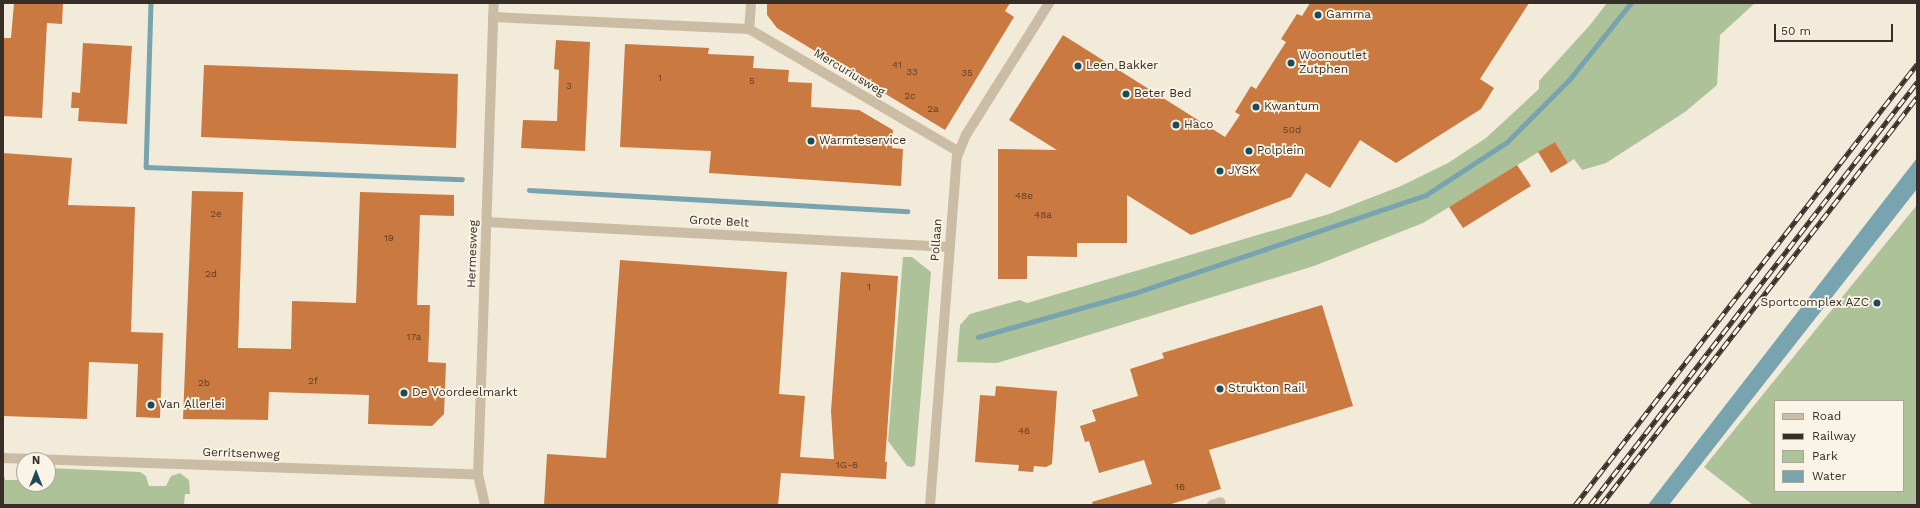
<!DOCTYPE html>
<html>
<head>
<meta charset="utf-8">
<style>
	body { margin:0 }
	#map { position:relative; width:1920px; height:508px; overflow:hidden; background:#f2ebda; font-family:"Work Sans",sans-serif }
	div>[style] { position:absolute }
	[style*='--x'] { left:calc(var(--x)*1px); top:calc(var(--y)*1px); width:calc(var(--w)*1px); rotate:calc(var(--a)*1deg) }
	.green>* { inset:0; background:#adc299 }
	.water>* { inset:0; background:#78a4b0 }
	.stream>* { height:4.5px; margin:-2.25px; padding:0 2.25px; transform-origin:2.25px; border-radius:2.25px; background:#78a4b0 }
	.building>* { inset:0; background:#ca7a40 }
	.minor>* { height:10px; margin:-5px; padding:0 5px; transform-origin:5px; border-radius:5px; background:#cbbda5 }
	.rail>* { height:4.5px; margin-top:-2.25px; transform-origin:0; background:repeating-linear-gradient(90deg,#faf4e6 0 9px,#362e27 0 18px); box-sizing:border-box; border-block:1px solid #362e27 }
	.dots>* { width:11px; height:11px; translate:-50% -50%; box-sizing:border-box; border:2px solid #faf4e6; border-radius:50% }
	span { translate:-50% -50%; white-space:nowrap; text-align:center; line-height:1.15; -webkit-text-stroke:3.5px #faf4e6; paint-order:stroke }
	.number-label { font-size:10px; color:#5b412d }
	.number-label span { -webkit-text-stroke-width:0 }
	.poi-label { font-size:12px; color:#362e27 }
	.left { translate:0 -50%; text-align:left }
	.right { translate:-100% -50%; text-align:right }
	.street-label { font-size:12px; color:#362e27 }
	.frame { position:absolute; inset:0; border:4px solid #362e27; pointer-events:none }
	.legend { position:absolute; left:1774px; top:400px; width:130px; height:92px; box-sizing:border-box; background:#faf4e6; border:1px solid #aca59a; margin:0; padding:5px 7px; list-style:none; font-size:12px; color:#362e27 }
	.legend li { display:flex; align-items:center; gap:8px; height:20px }
	.legend b { width:20px; border:1px solid #aca59a }
	.north { position:absolute; left:16px; top:452px; width:40px; height:40px; box-sizing:border-box; background:#faf4e6; border:1px solid #aca59a; border-radius:50%; rotate:0deg; font-size:11px; font-weight:700; line-height:16px; text-align:center; color:#362e27 }
	.north::after { content:''; display:block; margin:auto; width:14px; height:18px; background:#1b4a59; clip-path:polygon(50% 0,100% 100%,50% 72%,0 100%) }
	.scale { position:absolute; left:1774px; top:24px; width:119px; height:18px; box-sizing:border-box; border:2px solid #362e27; border-top:0; padding-left:5px; font-size:12px; line-height:14px; white-space:nowrap; color:#362e27; -webkit-text-stroke:3px #faf4e6; paint-order:stroke }
</style>
</head>
<body>
<div id="map">
	<div class="green">
		<div style="clip-path:polygon(1607px 3px,1755px 3px,1720px 35px,1717px 85px,1685px 112px,1606px 163px,1582px 170px,1574px 159px,1568px 163px,1555px 142px,1423px 223px,1314px 266px,997px 363px,957px 362px,960px 325px,970px 314px,1020px 300px,1027px 303px,1329px 214px,1401px 186px,1448px 163px,1486px 138px,1539px 89px,1539px 81px,1590px 25px)"></div>
		<div style="clip-path:polygon(evenodd,1917px 205px,1917px 505px,1753px 505px,1704px 467px,1917px 205px,1775px 401px,1903px 401px,1903px 491px,1775px 491px,1775px 401px)"></div>
		<div style="clip-path:polygon(903px 257px,912px 257px,931px 272px,915px 465px,912px 467px,907px 466px,888px 441px)"></div>
		<div style="clip-path:polygon(48px 468px,140px 472px,146px 476px,149px 486px,166px 486px,171px 476px,180px 473px,189px 480px,190px 494px,185px 494px,184px 505px,3px 505px,3px 471px,5px 480px,24px 480px,24px 484px,48px 484px)"></div>
	</div>
	<div class="water">
		<div style="clip-path:polygon(1917px 158px,1917px 189px,1669px 505px,1648px 505px)"></div>
	</div>
	<div class="stream">
		<div style="--x:151;--y:3;--w:164;--a:91.7"></div>
		<div style="--x:146;--y:167;--w:316;--a:2.2"></div>
		<div style="--x:529;--y:190;--w:379;--a:3.2"></div>
		<div style="--x:978;--y:337;--w:163;--a:-15.7"></div>
		<div style="--x:1135;--y:293;--w:307;--a:-18.6"></div>
		<div style="--x:1426;--y:195;--w:97;--a:-33.2"></div>
		<div style="--x:1507;--y:142;--w:88;--a:-45"></div>
		<div style="--x:1569;--y:80;--w:99;--a:-51.2"></div>
	</div>
	<div class="building">
		<div style="clip-path:polygon(14px 3px,63px 3px,62px 24px,47px 23px,42px 118px,3px 116px,3px 38px,11px 38px)"></div>
		<div style="clip-path:polygon(767px 3px,1010px 3px,1005px 11px,1014px 17px,945px 130px,777px 28px,767px 15px)"></div>
		<div style="clip-path:polygon(1310px 3px,1529px 3px,1480px 79px,1494px 88px,1481px 109px,1396px 163px,1360px 140px,1330px 188px,1306px 173px,1291px 197px,1191px 235px,1127px 195px,1127px 243px,1077px 243px,1077px 257px,1027px 256px,1027px 279px,998px 279px,998px 149px,1057px 150px,1009px 120px,1063px 35px,1225px 137px,1240px 115px,1235px 112px,1251px 86px,1256px 89px,1286px 42px,1281px 39px,1297px 14px,1302px 16px)"></div>
		<div style="clip-path:polygon(556px 40px,590px 42px,585px 151px,521px 148px,523px 120px,557px 121px,559px 70px,554px 69px)"></div>
		<div style="clip-path:polygon(83px 43px,132px 46px,127px 124px,78px 121px,79px 108px,71px 108px,72px 92px,80px 93px)"></div>
		<div style="clip-path:polygon(625px 44px,709px 48px,708px 54px,754px 56px,753px 68px,789px 70px,788px 82px,812px 83px,811px 107px,859px 110px,893px 130px,892px 148px,903px 149px,901px 186px,709px 173px,711px 151px,620px 147px)"></div>
		<div style="clip-path:polygon(204px 65px,458px 74px,456px 148px,201px 137px)"></div>
		<div style="clip-path:polygon(1555px 142px,1568px 163px,1551px 173px,1538px 152px)"></div>
		<div style="clip-path:polygon(3px 153px,72px 158px,68px 205px,135px 207px,131px 332px,163px 333px,160px 418px,136px 417px,138px 364px,89px 362px,87px 419px,3px 416px)"></div>
		<div style="clip-path:polygon(1517px 165px,1531px 186px,1463px 228px,1449px 207px)"></div>
		<div style="clip-path:polygon(192px 191px,243px 192px,238px 348px,291px 349px,292px 301px,356px 303px,360px 192px,454px 195px,454px 216px,420px 215px,417px 305px,430px 305px,428px 362px,446px 363px,444px 414px,432px 426px,368px 424px,369px 395px,269px 392px,268px 420px,183px 419px)"></div>
		<div style="clip-path:polygon(620px 260px,787px 272px,779px 394px,805px 396px,800px 457px,831px 459px,834px 459px,831px 411px,841px 272px,898px 276px,885px 462px,887px 462px,886px 479px,781px 473px,778px 505px,544px 505px,547px 454px,606px 458px)"></div>
		<div style="clip-path:polygon(1322px 305px,1353px 406px,1209px 450px,1221px 489px,1168px 505px,1093px 505px,1092px 502px,1152px 484px,1144px 460px,1099px 473px,1089px 441px,1085px 442px,1080px 426px,1096px 421px,1092px 410px,1138px 396px,1130px 369px,1164px 358px,1162px 353px)"></div>
		<div style="clip-path:polygon(996px 386px,1057px 391px,1052px 464px,1046px 467px,1034px 466px,1033px 472px,1018px 471px,1019px 465px,975px 462px,980px 395px,995px 396px)"></div>
	</div>
	<div class="minor">
		<div style="--x:751;--y:3;--w:26;--a:94"></div>
		<div style="--x:749;--y:29;--w:242;--a:30.3"></div>
		<div style="--x:493;--y:17;--w:256;--a:2.7"></div>
		<div style="--x:487;--y:222;--w:463;--a:3.1"></div>
		<div style="--x:3;--y:458;--w:475;--a:2"></div>
		<div style="--x:485;--y:505;--w:31;--a:-103"></div>
		<div style="--x:478;--y:475;--w:472;--a:-88.1"></div>
		<div style="--x:930;--y:505;--w:349;--a:-85.6"></div>
		<div style="--x:957;--y:157;--w:24;--a:-68"></div>
		<div style="--x:966;--y:135;--w:156;--a:-57.8"></div>
		<div style="--x:1212;--y:505;--w:9;--a:-18"></div>
	</div>
	<div class="rail">
		<div style="--x:1575;--y:505;--w:558;--a:-52.21"></div>
		<div style="--x:1590;--y:505;--w:535;--a:-52.29"></div>
		<div style="--x:1601;--y:505;--w:516;--a:-52.24"></div>
	</div>
	<div class="dots">
		<div style="left:1318px;top:15px;background:#1b4a59"></div>
		<div style="left:1291px;top:63px;background:#1b4a59"></div>
		<div style="left:1078px;top:66px;background:#1b4a59"></div>
		<div style="left:1126px;top:94px;background:#1b4a59"></div>
		<div style="left:1256px;top:107px;background:#1b4a59"></div>
		<div style="left:1176px;top:125px;background:#1b4a59"></div>
		<div style="left:811px;top:141px;background:#1b4a59"></div>
		<div style="left:1249px;top:151px;background:#1b4a59"></div>
		<div style="left:1220px;top:171px;background:#1b4a59"></div>
		<div style="left:1877px;top:303px;background:#1b4a59"></div>
		<div style="left:1220px;top:389px;background:#1b4a59"></div>
		<div style="left:404px;top:393px;background:#1b4a59"></div>
		<div style="left:151px;top:405px;background:#1b4a59"></div>
	</div>
	<div class="number-label">
		<span style="left:897px;top:65px">41</span>
		<span style="left:912px;top:72px">33</span>
		<span style="left:967px;top:73px">35</span>
		<span style="left:660px;top:78px">1</span>
		<span style="left:752px;top:81px">5</span>
		<span style="left:569px;top:86px">3</span>
		<span style="left:910px;top:96px">2c</span>
		<span style="left:933px;top:109px">2a</span>
		<span style="left:1292px;top:130px">50d</span>
		<span style="left:1024px;top:196px">48e</span>
		<span style="left:216px;top:214px">2e</span>
		<span style="left:1043px;top:215px">48a</span>
		<span style="left:389px;top:238px">19</span>
		<span style="left:211px;top:274px">2d</span>
		<span style="left:869px;top:287px">1</span>
		<span style="left:414px;top:337px">17a</span>
		<span style="left:313px;top:381px">2f</span>
		<span style="left:204px;top:383px">2b</span>
		<span style="left:1024px;top:431px">46</span>
		<span style="left:847px;top:465px">1G-6</span>
		<span style="left:1180px;top:487px">16</span>
	</div>
	<div class="poi-label">
		<span class="left" style="left:1326px;top:15px">Gamma</span>
		<span class="left" style="left:1299px;top:63px">Woonoutlet<br>Zutphen</span>
		<span class="left" style="left:1086px;top:66px">Leen Bakker</span>
		<span class="left" style="left:1134px;top:94px">Beter Bed</span>
		<span class="left" style="left:1264px;top:107px">Kwantum</span>
		<span class="left" style="left:1184px;top:125px">Haco</span>
		<span class="left" style="left:819px;top:141px">Warmteservice</span>
		<span class="left" style="left:1257px;top:151px">Polplein</span>
		<span class="left" style="left:1228px;top:171px">JYSK</span>
		<span class="right" style="left:1869px;top:303px">Sportcomplex AZC</span>
		<span class="left" style="left:1228px;top:389px">Strukton Rail</span>
		<span class="left" style="left:412px;top:393px">De Voordeelmarkt</span>
		<span class="left" style="left:159px;top:405px">Van Allerlei</span>
	</div>
	<div class="street-label">
		<span style="left:849px;top:73px;rotate:31deg">Mercuriusweg</span>
		<span style="left:719px;top:222px;rotate:3deg">Grote Belt</span>
		<span style="left:937px;top:240px;rotate:-86deg">Pollaan</span>
		<span style="left:473px;top:254px;rotate:-88deg">Hermesweg</span>
		<span style="left:241px;top:454px;rotate:2deg">Gerritsenweg</span>
	</div>
	<div class="frame"></div>
	<ul class="legend">
	<li><b style="height:5px;background:#cbbda5"></b>Road</li>
	<li><b style="height:5px;background:#362e27"></b>Railway</li>
	<li><b style="height:11px;background:#adc299"></b>Park</li>
	<li><b style="height:11px;background:#78a4b0"></b>Water</li>
	</ul>
	<div class="north">N</div>
	<div class="scale">50 m</div>
</div>
</body>
</html>
